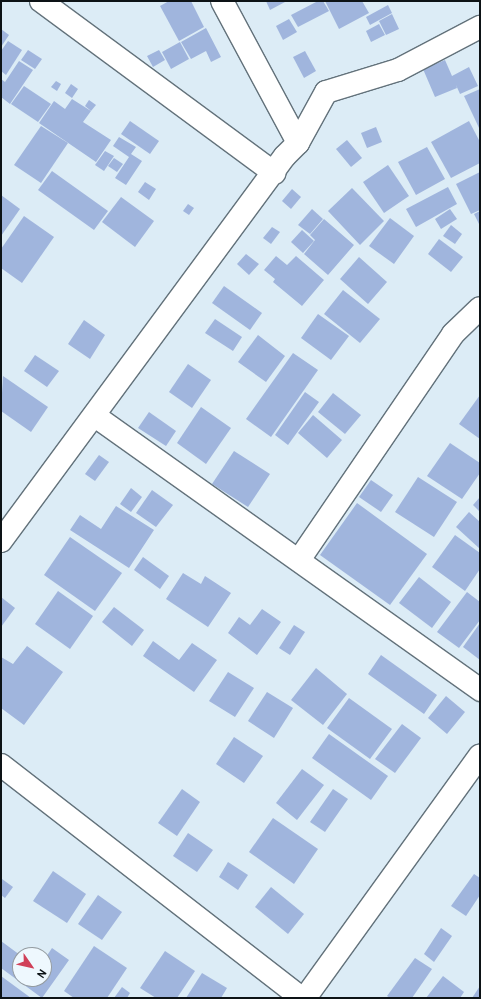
<!DOCTYPE html>
<html>
<head>
<meta charset="utf-8">
<style>
	body { margin:0 }
	#map { position:relative; width:481px; height:999px; overflow:hidden; background:#dcecf6; font-family:Overpass,sans-serif }
	div>[style] { position:absolute }
	[style*='--x'] { left:calc(var(--x)*1px); top:calc(var(--y)*1px); width:calc(var(--w)*1px); rotate:calc(var(--a)*1deg) }
	.building>* { inset:0; background:#a0b5dd }
	.roads { filter:drop-shadow(1px 0 #63727b) drop-shadow(-1px 0 #63727b) drop-shadow(0 1px #63727b) drop-shadow(0 -1px #63727b) }
	.minor>* { height:22px; margin:-11px; padding:0 11px; transform-origin:11px; border-radius:11px; background:#fff }
	span { translate:-50% -50%; white-space:nowrap; text-align:center; line-height:1.15; -webkit-text-stroke:3px #eef8fe; paint-order:stroke }
	.frame { position:absolute; inset:0; border:2px solid #0d1316; pointer-events:none }
	.north { position:absolute; left:12px; top:947px; width:40px; height:40px; box-sizing:border-box; background:#eef8fe; border:1px solid #949ca1; border-radius:50%; rotate:124deg; font-size:11px; font-weight:700; line-height:16px; text-align:center; color:#0d1316 }
	.north::after { content:''; display:block; margin:auto; width:14px; height:18px; background:#d04059; clip-path:polygon(50% 0,100% 100%,50% 72%,0 100%) }
</style>
</head>
<body>
<div id="map">
	<div class="building">
		<div style="clip-path:polygon(169px 1px,191px 1px,204px 27px,179px 41px,160px 6px)"></div>
		<div style="clip-path:polygon(266px 1px,284px 1px,285px 2px,270px 10px)"></div>
		<div style="clip-path:polygon(318px 1px,323px 1px,329px 11px,298px 27px,291px 15px)"></div>
		<div style="clip-path:polygon(325px 1px,362px 1px,369px 13px,339px 29px)"></div>
		<div style="clip-path:polygon(388px 5px,392px 13px,370px 25px,366px 17px)"></div>
		<div style="clip-path:polygon(392px 14px,399px 29px,386px 35px,379px 21px)"></div>
		<div style="clip-path:polygon(289px 19px,297px 32px,283px 40px,276px 26px)"></div>
		<div style="clip-path:polygon(379px 24px,385px 35px,371px 42px,366px 31px)"></div>
		<div style="clip-path:polygon(206px 28px,221px 57px,211px 62px,206px 51px,191px 59px,181px 42px)"></div>
		<div style="clip-path:polygon(1px 29px,9px 35px,1px 47px)"></div>
		<div style="clip-path:polygon(8px 41px,22px 50px,6px 75px,1px 71px,1px 51px)"></div>
		<div style="clip-path:polygon(180px 42px,189px 59px,171px 69px,162px 52px)"></div>
		<div style="clip-path:polygon(28px 50px,42px 59px,35px 69px,21px 60px)"></div>
		<div style="clip-path:polygon(159px 50px,165px 60px,153px 67px,147px 56px)"></div>
		<div style="clip-path:polygon(305px 51px,316px 71px,304px 78px,293px 57px)"></div>
		<div style="clip-path:polygon(445px 60px,452px 76px,469px 67px,478px 86px,460px 94px,456px 85px,457px 88px,435px 97px,423px 69px)"></div>
		<div style="clip-path:polygon(19px 61px,33px 70px,10px 104px,1px 97px,1px 79px,5px 82px)"></div>
		<div style="clip-path:polygon(56px 81px,61px 84px,57px 91px,51px 87px)"></div>
		<div style="clip-path:polygon(71px 84px,78px 89px,72px 98px,65px 93px)"></div>
		<div style="clip-path:polygon(24px 86px,51px 104px,38px 122px,11px 104px)"></div>
		<div style="clip-path:polygon(480px 89px,480px 130px,464px 96px)"></div>
		<div style="clip-path:polygon(72px 99px,91px 111px,83px 122px,111px 140px,96px 162px,39px 123px,54px 101px,65px 109px)"></div>
		<div style="clip-path:polygon(89px 100px,96px 105px,91px 111px,85px 106px)"></div>
		<div style="clip-path:polygon(130px 121px,159px 141px,150px 154px,121px 134px)"></div>
		<div style="clip-path:polygon(469px 121px,480px 142px,480px 163px,451px 178px,431px 142px)"></div>
		<div style="clip-path:polygon(41px 126px,68px 143px,41px 183px,14px 165px)"></div>
		<div style="clip-path:polygon(376px 127px,382px 142px,367px 148px,361px 133px)"></div>
		<div style="clip-path:polygon(119px 137px,136px 147px,131px 154px,142px 161px,126px 185px,115px 178px,129px 157px,113px 146px)"></div>
		<div style="clip-path:polygon(347px 140px,362px 158px,351px 167px,336px 149px)"></div>
		<div style="clip-path:polygon(427px 147px,445px 179px,416px 195px,398px 162px)"></div>
		<div style="clip-path:polygon(105px 151px,114px 156px,104px 171px,95px 165px)"></div>
		<div style="clip-path:polygon(114px 158px,123px 164px,117px 172px,108px 166px)"></div>
		<div style="clip-path:polygon(388px 165px,409px 196px,384px 213px,363px 182px)"></div>
		<div style="clip-path:polygon(52px 171px,108px 211px,94px 230px,38px 190px)"></div>
		<div style="clip-path:polygon(480px 172px,480px 210px,471px 214px,456px 184px)"></div>
		<div style="clip-path:polygon(145px 182px,156px 189px,149px 200px,138px 192px)"></div>
		<div style="clip-path:polygon(448px 187px,457px 204px,416px 227px,406px 209px)"></div>
		<div style="clip-path:polygon(352px 188px,384px 221px,360px 245px,328px 211px)"></div>
		<div style="clip-path:polygon(292px 189px,301px 197px,291px 209px,282px 201px)"></div>
		<div style="clip-path:polygon(1px 195px,20px 209px,1px 236px)"></div>
		<div style="clip-path:polygon(121px 197px,154px 221px,135px 247px,102px 222px)"></div>
		<div style="clip-path:polygon(188px 204px,194px 208px,189px 215px,183px 211px)"></div>
		<div style="clip-path:polygon(312px 209px,323px 219px,310px 234px,298px 225px)"></div>
		<div style="clip-path:polygon(450px 209px,457px 219px,441px 229px,435px 219px)"></div>
		<div style="clip-path:polygon(480px 211px,480px 226px,474px 214px)"></div>
		<div style="clip-path:polygon(24px 216px,54px 237px,22px 283px,1px 268px,1px 249px)"></div>
		<div style="clip-path:polygon(390px 218px,414px 236px,394px 264px,369px 246px)"></div>
		<div style="clip-path:polygon(324px 219px,354px 245px,328px 275px,304px 254px,315px 240px,310px 235px)"></div>
		<div style="clip-path:polygon(451px 225px,462px 234px,455px 244px,443px 236px)"></div>
		<div style="clip-path:polygon(272px 227px,280px 232px,271px 244px,263px 238px)"></div>
		<div style="clip-path:polygon(302px 230px,314px 241px,303px 253px,291px 242px)"></div>
		<div style="clip-path:polygon(439px 239px,463px 257px,451px 272px,428px 254px)"></div>
		<div style="clip-path:polygon(246px 254px,259px 264px,249px 275px,237px 264px)"></div>
		<div style="clip-path:polygon(276px 256px,287px 265px,296px 256px,324px 280px,302px 306px,273px 282px,275px 279px,264px 270px)"></div>
		<div style="clip-path:polygon(359px 257px,387px 282px,368px 304px,340px 279px)"></div>
		<div style="clip-path:polygon(224px 286px,262px 313px,250px 330px,212px 303px)"></div>
		<div style="clip-path:polygon(343px 290px,380px 319px,360px 343px,324px 314px)"></div>
		<div style="clip-path:polygon(318px 314px,349px 336px,331px 360px,301px 338px)"></div>
		<div style="clip-path:polygon(215px 319px,242px 337px,233px 351px,205px 333px)"></div>
		<div style="clip-path:polygon(84px 320px,105px 335px,90px 359px,68px 344px)"></div>
		<div style="clip-path:polygon(258px 335px,285px 356px,266px 382px,238px 362px)"></div>
		<div style="clip-path:polygon(293px 353px,318px 370px,271px 437px,246px 419px)"></div>
		<div style="clip-path:polygon(35px 355px,59px 371px,47px 387px,24px 371px)"></div>
		<div style="clip-path:polygon(188px 364px,211px 380px,192px 408px,169px 392px)"></div>
		<div style="clip-path:polygon(3px 376px,48px 407px,31px 432px,1px 411px)"></div>
		<div style="clip-path:polygon(305px 392px,319px 402px,288px 445px,275px 435px)"></div>
		<div style="clip-path:polygon(333px 393px,361px 415px,345px 434px,318px 412px)"></div>
		<div style="clip-path:polygon(480px 395px,480px 439px,459px 424px)"></div>
		<div style="clip-path:polygon(201px 407px,231px 428px,206px 464px,177px 443px)"></div>
		<div style="clip-path:polygon(149px 412px,176px 431px,166px 446px,138px 428px)"></div>
		<div style="clip-path:polygon(313px 415px,342px 440px,327px 458px,298px 433px)"></div>
		<div style="clip-path:polygon(450px 443px,480px 463px,480px 473px,462px 499px,427px 476px)"></div>
		<div style="clip-path:polygon(234px 451px,270px 474px,248px 507px,212px 484px)"></div>
		<div style="clip-path:polygon(99px 455px,109px 462px,95px 481px,85px 474px)"></div>
		<div style="clip-path:polygon(418px 477px,457px 502px,434px 537px,395px 512px)"></div>
		<div style="clip-path:polygon(371px 480px,393px 495px,381px 512px,359px 497px)"></div>
		<div style="clip-path:polygon(131px 488px,142px 497px,131px 512px,120px 504px)"></div>
		<div style="clip-path:polygon(152px 490px,173px 505px,156px 527px,136px 513px)"></div>
		<div style="clip-path:polygon(480px 497px,480px 512px,473px 505px)"></div>
		<div style="clip-path:polygon(357px 503px,427px 554px,390px 605px,320px 555px)"></div>
		<div style="clip-path:polygon(116px 506px,154px 530px,129px 568px,70px 530px,80px 515px,101px 529px)"></div>
		<div style="clip-path:polygon(469px 512px,480px 522px,480px 549px,456px 527px)"></div>
		<div style="clip-path:polygon(455px 535px,480px 553px,480px 569px,465px 591px,432px 567px)"></div>
		<div style="clip-path:polygon(70px 537px,122px 573px,95px 611px,44px 575px)"></div>
		<div style="clip-path:polygon(143px 557px,169px 576px,160px 589px,134px 570px)"></div>
		<div style="clip-path:polygon(183px 573px,201px 584px,205px 576px,231px 593px,208px 627px,166px 599px)"></div>
		<div style="clip-path:polygon(419px 577px,451px 602px,432px 628px,399px 603px)"></div>
		<div style="clip-path:polygon(58px 591px,93px 616px,70px 649px,35px 624px)"></div>
		<div style="clip-path:polygon(467px 592px,480px 602px,480px 620px,459px 648px,437px 632px)"></div>
		<div style="clip-path:polygon(1px 597px,15px 608px,1px 627px)"></div>
		<div style="clip-path:polygon(114px 607px,144px 630px,132px 646px,102px 622px)"></div>
		<div style="clip-path:polygon(262px 609px,281px 622px,257px 655px,228px 633px,239px 617px,250px 625px)"></div>
		<div style="clip-path:polygon(480px 623px,480px 660px,463px 647px)"></div>
		<div style="clip-path:polygon(294px 625px,305px 632px,290px 655px,279px 648px)"></div>
		<div style="clip-path:polygon(153px 641px,179px 660px,192px 643px,217px 660px,194px 692px,143px 656px)"></div>
		<div style="clip-path:polygon(27px 646px,63px 672px,24px 725px,1px 708px,1px 657px,13px 664px)"></div>
		<div style="clip-path:polygon(381px 655px,437px 695px,424px 714px,368px 674px)"></div>
		<div style="clip-path:polygon(316px 668px,347px 694px,323px 725px,291px 700px)"></div>
		<div style="clip-path:polygon(228px 672px,254px 688px,235px 717px,209px 701px)"></div>
		<div style="clip-path:polygon(267px 692px,293px 708px,274px 738px,248px 721px)"></div>
		<div style="clip-path:polygon(446px 696px,465px 712px,447px 734px,428px 718px)"></div>
		<div style="clip-path:polygon(349px 698px,392px 729px,370px 759px,327px 728px)"></div>
		<div style="clip-path:polygon(402px 724px,421px 738px,395px 773px,375px 759px)"></div>
		<div style="clip-path:polygon(329px 734px,388px 776px,371px 800px,312px 758px)"></div>
		<div style="clip-path:polygon(234px 737px,263px 756px,244px 783px,216px 764px)"></div>
		<div style="clip-path:polygon(302px 769px,324px 785px,297px 820px,276px 803px)"></div>
		<div style="clip-path:polygon(182px 789px,200px 802px,177px 836px,158px 823px)"></div>
		<div style="clip-path:polygon(333px 789px,348px 799px,325px 832px,310px 822px)"></div>
		<div style="clip-path:polygon(273px 818px,318px 849px,294px 884px,249px 852px)"></div>
		<div style="clip-path:polygon(188px 833px,213px 850px,197px 872px,173px 856px)"></div>
		<div style="clip-path:polygon(228px 862px,248px 875px,238px 890px,219px 877px)"></div>
		<div style="clip-path:polygon(53px 871px,86px 894px,67px 923px,33px 901px)"></div>
		<div style="clip-path:polygon(474px 874px,480px 878px,480px 895px,466px 916px,451px 906px)"></div>
		<div style="clip-path:polygon(2px 879px,13px 887px,5px 898px,1px 895px)"></div>
		<div style="clip-path:polygon(271px 887px,304px 914px,288px 934px,255px 907px)"></div>
		<div style="clip-path:polygon(98px 895px,122px 912px,102px 940px,78px 924px)"></div>
		<div style="clip-path:polygon(441px 928px,452px 936px,434px 962px,424px 954px)"></div>
		<div style="clip-path:polygon(1px 941px,20px 955px,20px 979px,44px 979px,44px 960px,52px 948px,69px 960px,42px 998px,1px 968px)"></div>
		<div style="clip-path:polygon(94px 946px,127px 968px,107px 998px,74px 998px,64px 991px)"></div>
		<div style="clip-path:polygon(165px 951px,195px 971px,177px 998px,156px 998px,140px 988px)"></div>
		<div style="clip-path:polygon(415px 958px,432px 969px,412px 998px,390px 998px,387px 996px)"></div>
		<div style="clip-path:polygon(202px 973px,227px 988px,221px 998px,186px 998px)"></div>
		<div style="clip-path:polygon(1px 976px,31px 998px,1px 998px)"></div>
		<div style="clip-path:polygon(443px 976px,464px 992px,460px 998px,426px 998px)"></div>
		<div style="clip-path:polygon(480px 986px,480px 998px,472px 998px)"></div>
		<div style="clip-path:polygon(122px 987px,130px 993px,127px 998px,114px 998px)"></div>
	</div>
	<div class="roads">
		<div class="minor">
			<div style="--x:41;--y:1;--w:290;--a:36.4"></div>
			<div style="--x:222;--y:1;--w:161;--a:61.8"></div>
			<div style="--x:95;--y:416;--w:473;--a:35.4"></div>
			<div style="--x:1;--y:541;--w:478;--a:-53.6"></div>
			<div style="--x:285;--y:156;--w:18;--a:-45"></div>
			<div style="--x:298;--y:143;--w:58;--a:-61.2"></div>
			<div style="--x:326;--y:92;--w:75;--a:-17"></div>
			<div style="--x:398;--y:70;--w:93;--a:-27.7"></div>
			<div style="--x:299;--y:560;--w:273;--a:-55.7"></div>
			<div style="--x:453;--y:334;--w:37;--a:-44"></div>
			<div style="--x:1;--y:765;--w:380;--a:37.8"></div>
			<div style="--x:305;--y:998;--w:299;--a:-54.2"></div>
		</div>
	</div>
	<div class="frame"></div>
	<div class="north">N</div>
</div>
</body>
</html>
